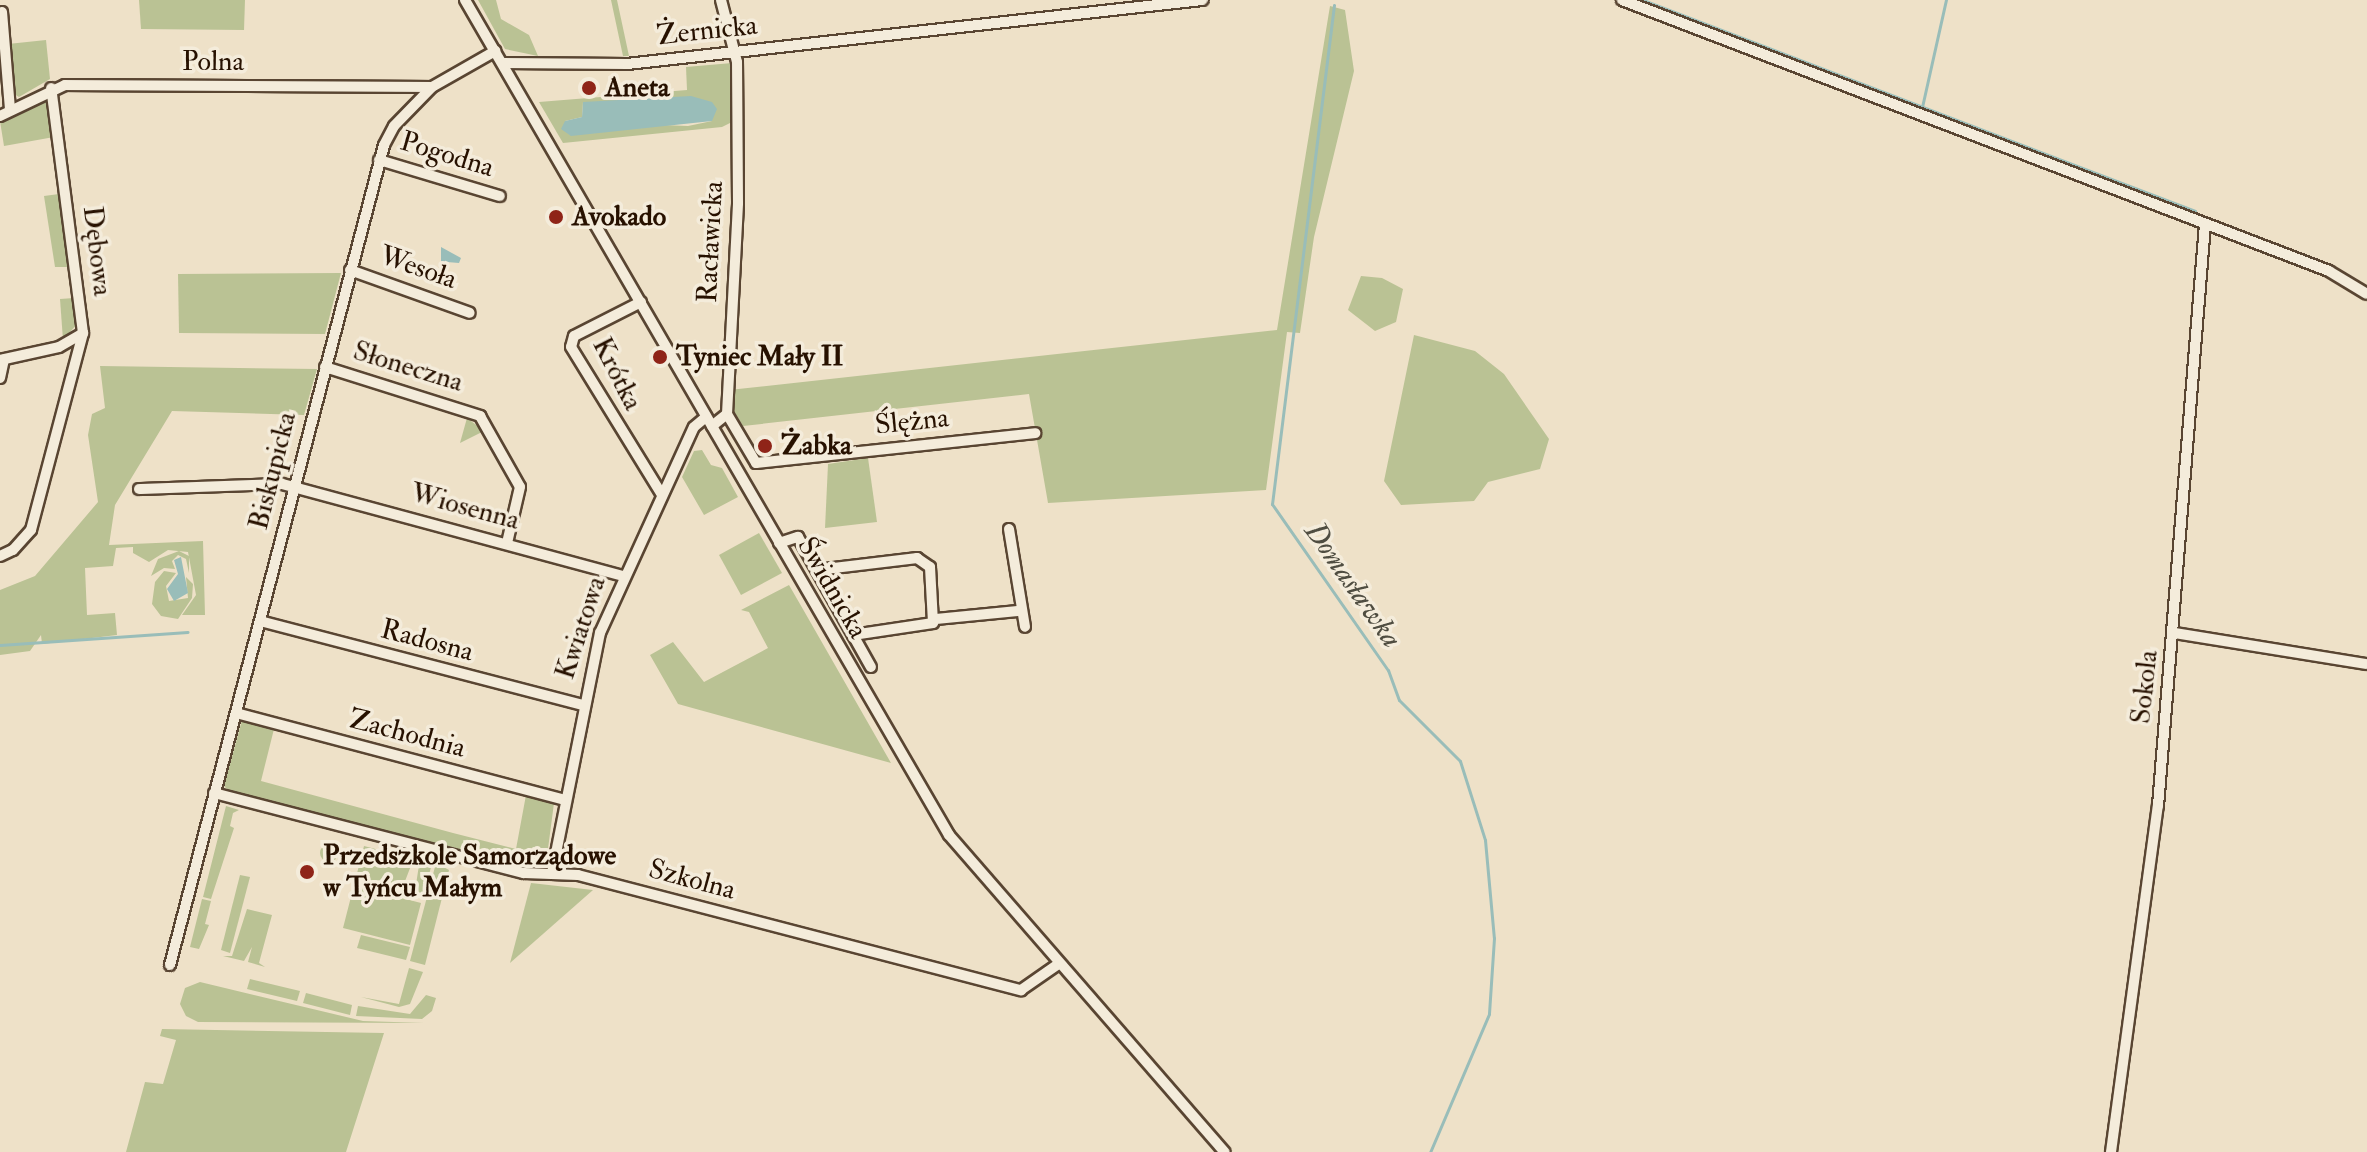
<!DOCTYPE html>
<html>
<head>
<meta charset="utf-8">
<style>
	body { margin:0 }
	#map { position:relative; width:2367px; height:1152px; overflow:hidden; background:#eee1c8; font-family:"IM FELL Double Pica",serif }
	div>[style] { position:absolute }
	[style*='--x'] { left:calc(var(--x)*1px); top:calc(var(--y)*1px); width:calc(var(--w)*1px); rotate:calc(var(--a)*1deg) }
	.green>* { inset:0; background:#bac294 }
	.round { border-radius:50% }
	.water>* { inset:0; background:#99bdb9 }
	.stream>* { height:3px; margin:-1.5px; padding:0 1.5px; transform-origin:1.5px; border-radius:1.5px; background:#99bdb9 }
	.roads { filter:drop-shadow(2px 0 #594532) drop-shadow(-2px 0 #594532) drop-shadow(0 2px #594532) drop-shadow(0 -2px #594532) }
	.minor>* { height:10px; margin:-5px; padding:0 5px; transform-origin:5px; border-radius:5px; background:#f4ecdb }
	.dots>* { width:22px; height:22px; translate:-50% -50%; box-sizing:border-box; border:4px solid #f4ecdb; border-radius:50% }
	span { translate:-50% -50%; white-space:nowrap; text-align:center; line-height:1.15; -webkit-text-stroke:7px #f4ecdb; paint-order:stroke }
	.street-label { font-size:28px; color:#271100 }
	.poi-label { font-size:28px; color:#271100; font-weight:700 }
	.left { translate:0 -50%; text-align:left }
	.water-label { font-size:30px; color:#4f4d41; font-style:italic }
</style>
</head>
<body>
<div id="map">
	<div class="green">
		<div style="clip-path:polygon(139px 0,245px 0,244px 30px,141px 29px)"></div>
		<div style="clip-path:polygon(478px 0,496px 0,501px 19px,529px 35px,538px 56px,505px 49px)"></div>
		<div style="clip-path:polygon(611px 0,617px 0,629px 56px,623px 56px)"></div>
		<div style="clip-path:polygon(1330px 6px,1345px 10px,1354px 71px,1314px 237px,1300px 333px,1287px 332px,1266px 490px,1048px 503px,1029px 394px,743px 426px,730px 405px,729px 390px,1277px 330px)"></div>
		<div style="clip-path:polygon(46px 40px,50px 79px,19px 97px,14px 94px,8px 44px)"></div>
		<div style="clip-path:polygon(evenodd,732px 63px,734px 121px,722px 127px,563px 143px,539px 102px,687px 90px,686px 67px,732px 63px,583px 102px,712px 121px,688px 126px,565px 121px,582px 117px,583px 102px)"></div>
		<div style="clip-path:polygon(48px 95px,54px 137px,4px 146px,0 121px)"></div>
		<div style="clip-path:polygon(59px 194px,68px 267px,55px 267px,44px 196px)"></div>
		<div style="clip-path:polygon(341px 273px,325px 334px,179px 333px,178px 274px)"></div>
		<div style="clip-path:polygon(1361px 276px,1382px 278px,1403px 289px,1396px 322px,1375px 331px,1348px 310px)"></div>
		<div style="clip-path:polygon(74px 298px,78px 323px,63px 340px,60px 299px)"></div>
		<div style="clip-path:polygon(1414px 335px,1475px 351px,1504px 374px,1549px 439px,1540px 469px,1488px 482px,1474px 501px,1401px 505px,1384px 481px)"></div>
		<div style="clip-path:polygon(100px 366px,317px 369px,304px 415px,172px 411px,115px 505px,109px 545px,203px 541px,205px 615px,182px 615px,196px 595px,188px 552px,168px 550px,149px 562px,133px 553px,133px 547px,116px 548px,113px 566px,85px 568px,87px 615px,115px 613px,117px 635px,42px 644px,41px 635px,30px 651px,0 655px,0 590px,35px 576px,98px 502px,88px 435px,92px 414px,105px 408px)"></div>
		<div style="clip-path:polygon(467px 418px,484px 431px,460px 443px)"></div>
		<div style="clip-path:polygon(702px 450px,711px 465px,722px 468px,738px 497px,704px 515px,682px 477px,694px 451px)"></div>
		<div style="clip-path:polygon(868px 458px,877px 522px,825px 528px,828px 464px)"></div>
		<div style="clip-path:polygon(759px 533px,782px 573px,741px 595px,719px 555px)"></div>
		<div style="clip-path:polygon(179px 551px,189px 556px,189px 573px,186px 559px,178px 555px,172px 561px,175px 569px,164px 568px,151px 576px,158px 559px)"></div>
		<div style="clip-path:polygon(164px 571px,176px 573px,166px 586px,169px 601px,188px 598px,186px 577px,193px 584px,192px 598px,178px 619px,161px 616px,152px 604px,155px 582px)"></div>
		<div style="clip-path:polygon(789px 585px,804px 611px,891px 763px,678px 704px,650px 655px,673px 642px,704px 682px,768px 648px,749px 612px,741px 610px)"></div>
		<div style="clip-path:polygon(242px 720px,274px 729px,261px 781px,453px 833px,516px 849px,526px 795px,554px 803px,546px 864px,526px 866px,228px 790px,224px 786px)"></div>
		<div style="clip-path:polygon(226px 806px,239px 810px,233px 813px,230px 826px,234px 828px,211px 899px,203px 897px)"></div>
		<div class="round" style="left:320px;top:844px;width:18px;height:18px"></div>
		<div style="clip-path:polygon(364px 846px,432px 864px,423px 895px,415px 891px,419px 865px,412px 863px,402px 889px,395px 888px,394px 896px,421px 903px,410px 945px,343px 928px)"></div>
		<div style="clip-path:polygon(436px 863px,449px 870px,425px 965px,410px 961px)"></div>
		<div style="clip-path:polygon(240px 875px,250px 877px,230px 953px,221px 950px)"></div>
		<div style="clip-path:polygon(531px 883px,593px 890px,510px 963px)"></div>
		<div style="clip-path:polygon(202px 899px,211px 901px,205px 924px,209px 925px,199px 949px,190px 947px)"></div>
		<div style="clip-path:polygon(247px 909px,272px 915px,259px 963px,265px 967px,248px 962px,252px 947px,244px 961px,223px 956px,232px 956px)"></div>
		<div style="clip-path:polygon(361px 935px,410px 947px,406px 960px,357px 948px)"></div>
		<div style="clip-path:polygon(409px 968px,423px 972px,410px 1004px,399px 1007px,361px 997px,399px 1004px)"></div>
		<div style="clip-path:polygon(250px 979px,300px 991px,297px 1001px,247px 989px)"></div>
		<div style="clip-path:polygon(200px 982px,363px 1021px,424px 1023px,198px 1022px,186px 1016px,180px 1004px,185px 988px)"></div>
		<div style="clip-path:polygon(306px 993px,352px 1005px,350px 1015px,303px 1003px)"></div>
		<div style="clip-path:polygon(426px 995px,436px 998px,432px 1011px,422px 1019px,356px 1016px,358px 1006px,410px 1014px)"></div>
		<div style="clip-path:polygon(162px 1029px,384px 1033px,346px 1152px,126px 1152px,145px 1082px,163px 1084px,176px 1040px,160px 1036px)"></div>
	</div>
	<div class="water">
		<div style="clip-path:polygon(691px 96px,712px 102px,717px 109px,712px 121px,571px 136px,561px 129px,565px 121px,582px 117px,583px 102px)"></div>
		<div style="clip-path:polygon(441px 247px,461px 258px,459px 263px,447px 262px,441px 273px)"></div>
		<div style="clip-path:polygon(181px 557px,188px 593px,174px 601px,167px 589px,178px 574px,174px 560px)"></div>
	</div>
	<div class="stream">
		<div style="--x:1643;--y:0;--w:591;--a:20.92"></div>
		<div style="--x:1334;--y:5;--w:503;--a:97.08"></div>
		<div style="--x:1272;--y:504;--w:203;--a:55.1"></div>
		<div style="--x:1388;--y:670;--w:32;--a:70"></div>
		<div style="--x:1399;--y:700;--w:86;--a:45"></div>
		<div style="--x:1460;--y:761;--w:83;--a:72.4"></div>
		<div style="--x:1485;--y:840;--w:98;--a:84.8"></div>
		<div style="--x:1494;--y:938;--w:76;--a:93.8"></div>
		<div style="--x:1489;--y:1014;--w:150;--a:113.1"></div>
		<div style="--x:1922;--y:107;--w:110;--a:-77.4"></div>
		<div style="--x:0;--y:645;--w:188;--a:-4"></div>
	</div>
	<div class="roads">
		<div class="minor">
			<div style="--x:465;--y:0;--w:965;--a:59.9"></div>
			<div style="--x:949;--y:835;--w:420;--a:49"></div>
			<div style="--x:1622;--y:0;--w:757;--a:20.97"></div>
			<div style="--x:2329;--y:271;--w:44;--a:31.2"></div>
			<div style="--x:2;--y:12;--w:97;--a:85.3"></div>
			<div style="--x:503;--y:63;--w:124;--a:0.5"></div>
			<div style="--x:627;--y:64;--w:579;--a:-6.35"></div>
			<div style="--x:0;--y:116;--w:72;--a:-25.5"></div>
			<div style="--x:65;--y:85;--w:365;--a:0.3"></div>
			<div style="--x:379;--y:160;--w:126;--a:16.6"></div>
			<div style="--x:350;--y:270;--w:127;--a:19.7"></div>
			<div style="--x:641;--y:302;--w:75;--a:153.1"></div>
			<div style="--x:574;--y:336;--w:11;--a:105"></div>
			<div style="--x:571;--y:347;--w:174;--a:58.4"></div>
			<div style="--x:0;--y:360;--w:60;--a:-12.4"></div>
			<div style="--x:59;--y:347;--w:28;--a:-30"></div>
			<div style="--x:83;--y:333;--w:247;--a:-97.4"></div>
			<div style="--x:325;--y:367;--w:163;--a:17.5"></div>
			<div style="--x:480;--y:416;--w:81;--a:60.6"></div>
			<div style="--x:520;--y:487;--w:57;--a:103.1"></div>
			<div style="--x:0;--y:378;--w:19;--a:-78"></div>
			<div style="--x:727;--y:414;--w:57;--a:59.4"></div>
			<div style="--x:756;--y:463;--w:281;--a:-6.1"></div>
			<div style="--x:712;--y:426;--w:19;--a:-39"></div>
			<div style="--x:727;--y:414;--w:211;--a:-87"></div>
			<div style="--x:738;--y:203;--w:141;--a:-90.4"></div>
			<div style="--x:737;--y:62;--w:64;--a:-104.5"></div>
			<div style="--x:139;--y:489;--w:143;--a:-2"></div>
			<div style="--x:282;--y:484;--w:353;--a:15.1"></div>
			<div style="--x:1009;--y:529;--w:99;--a:80.7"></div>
			<div style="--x:779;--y:543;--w:20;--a:-18"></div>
			<div style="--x:798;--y:537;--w:149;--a:60.7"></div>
			<div style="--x:0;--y:556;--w:14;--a:-25"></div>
			<div style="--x:13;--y:550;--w:27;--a:-48"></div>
			<div style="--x:31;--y:530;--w:204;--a:-75.2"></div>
			<div style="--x:817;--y:570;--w:101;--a:-6.8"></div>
			<div style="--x:917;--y:558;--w:16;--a:35"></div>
			<div style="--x:930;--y:567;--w:56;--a:86.9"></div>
			<div style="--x:933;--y:623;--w:81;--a:171.5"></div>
			<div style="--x:936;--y:619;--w:82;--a:-5.6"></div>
			<div style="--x:260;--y:621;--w:334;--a:14.6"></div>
			<div style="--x:2175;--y:633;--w:194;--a:9.2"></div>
			<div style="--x:236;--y:713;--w:340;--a:14.8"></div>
			<div style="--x:214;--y:793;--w:320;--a:14.5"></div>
			<div style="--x:524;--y:873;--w:54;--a:2.1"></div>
			<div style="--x:578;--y:875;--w:458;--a:14.6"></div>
			<div style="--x:1021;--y:990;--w:44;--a:-34.8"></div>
			<div style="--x:552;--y:873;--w:245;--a:-78.7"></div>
			<div style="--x:600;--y:633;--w:226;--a:-65.5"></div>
			<div style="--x:694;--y:427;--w:16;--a:-40"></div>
			<div style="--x:170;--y:965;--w:847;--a:-75.37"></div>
			<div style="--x:384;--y:145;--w:21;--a:-62"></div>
			<div style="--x:394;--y:126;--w:54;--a:-45.7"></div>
			<div style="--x:432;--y:87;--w:73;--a:-29.7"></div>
			<div style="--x:2111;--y:1152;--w:349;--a:-82.3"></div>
			<div style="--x:2158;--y:806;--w:584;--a:-85.38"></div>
		</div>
	</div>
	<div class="dots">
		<div style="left:589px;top:88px;background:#8f2418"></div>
		<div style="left:556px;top:217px;background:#8f2418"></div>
		<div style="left:660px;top:357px;background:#8f2418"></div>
		<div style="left:765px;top:446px;background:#8f2418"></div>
		<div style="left:307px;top:872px;background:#8f2418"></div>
	</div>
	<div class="street-label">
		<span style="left:707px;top:31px;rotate:-6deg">Żernicka</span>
		<span style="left:213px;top:62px">Polna</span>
		<span style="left:447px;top:155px;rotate:17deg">Pogodna</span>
		<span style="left:711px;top:242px;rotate:-87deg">Racławicka</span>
		<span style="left:97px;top:251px;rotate:83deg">Dębowa</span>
		<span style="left:418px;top:268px;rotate:19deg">Wesoła</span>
		<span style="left:408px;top:367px;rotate:17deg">Słoneczna</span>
		<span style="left:617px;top:374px;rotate:63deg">Krótka</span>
		<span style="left:912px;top:422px;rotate:-6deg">Ślężna</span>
		<span style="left:273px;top:471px;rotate:-76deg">Biskupicka</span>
		<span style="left:465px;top:507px;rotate:15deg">Wiosenna</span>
		<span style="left:832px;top:588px;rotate:60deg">Świdnicka</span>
		<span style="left:581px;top:628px;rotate:-72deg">Kwiatowa</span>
		<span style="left:427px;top:641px;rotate:15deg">Radosna</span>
		<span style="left:2145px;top:687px;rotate:-84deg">Sokola</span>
		<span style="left:407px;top:734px;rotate:15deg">Zachodnia</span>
		<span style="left:692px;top:880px;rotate:15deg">Szkolna</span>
	</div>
	<div class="poi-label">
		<span class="left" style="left:605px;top:88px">Aneta</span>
		<span class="left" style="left:572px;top:217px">Avokado</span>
		<span class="left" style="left:676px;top:357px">Tyniec Mały II</span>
		<span class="left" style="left:781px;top:446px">Żabka</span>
		<span class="left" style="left:323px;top:872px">Przedszkole Samorządowe<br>w Tyńcu Małym</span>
	</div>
	<div class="water-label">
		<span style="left:1353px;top:585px;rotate:55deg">Domasławka</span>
	</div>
</div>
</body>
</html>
